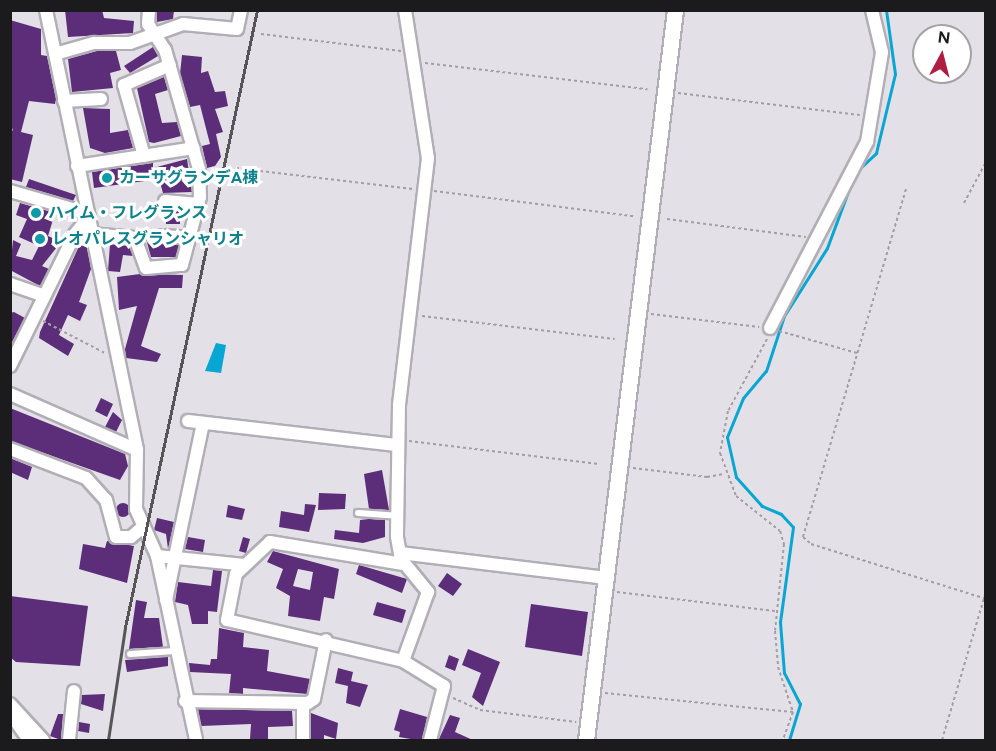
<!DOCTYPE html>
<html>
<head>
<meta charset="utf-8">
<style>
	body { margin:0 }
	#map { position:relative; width:996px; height:751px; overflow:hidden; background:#e4e0e7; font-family:Figtree,"Noto Sans JP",sans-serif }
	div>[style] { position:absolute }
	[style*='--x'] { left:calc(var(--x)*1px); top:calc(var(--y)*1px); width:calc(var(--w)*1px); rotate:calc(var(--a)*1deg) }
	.water>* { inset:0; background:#08a6d3 }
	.stream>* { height:3px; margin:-1.5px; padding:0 1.5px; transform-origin:1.5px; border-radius:1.5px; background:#08a6d3 }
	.building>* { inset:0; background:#5c2d79 }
	.round { border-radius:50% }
	.path>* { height:2px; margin-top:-1px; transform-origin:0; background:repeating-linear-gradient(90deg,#a29fa4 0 3px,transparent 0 6px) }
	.roads { filter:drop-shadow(2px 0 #b2aeb5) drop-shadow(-2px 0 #b2aeb5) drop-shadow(0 2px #b2aeb5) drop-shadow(0 -2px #b2aeb5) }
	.service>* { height:6px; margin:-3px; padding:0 3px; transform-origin:3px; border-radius:3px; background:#fff }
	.minor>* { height:12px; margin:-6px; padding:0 6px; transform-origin:6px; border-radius:6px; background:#fff }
	.tertiary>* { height:15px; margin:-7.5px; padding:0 7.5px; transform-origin:7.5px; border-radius:7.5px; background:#fff }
	.rail>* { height:3px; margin:-1.5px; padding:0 1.5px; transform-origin:1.5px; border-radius:1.5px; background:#575558 }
	.dots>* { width:16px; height:16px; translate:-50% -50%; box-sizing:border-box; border:3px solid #fff; border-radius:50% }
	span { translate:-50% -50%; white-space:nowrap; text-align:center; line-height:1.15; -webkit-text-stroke:6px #fff; paint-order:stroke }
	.culture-label { font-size:16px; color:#0d838f; font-weight:700 }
	.left { translate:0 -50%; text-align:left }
	.frame { position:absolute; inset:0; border:12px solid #1b1a1c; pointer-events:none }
	.north { position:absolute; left:912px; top:24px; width:60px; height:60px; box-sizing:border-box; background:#fff; border:2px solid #a4a3a4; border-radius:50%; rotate:7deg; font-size:16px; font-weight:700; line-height:24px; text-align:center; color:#1b1a1c }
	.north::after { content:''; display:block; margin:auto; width:21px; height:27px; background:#b01d40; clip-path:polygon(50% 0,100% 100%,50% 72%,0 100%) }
</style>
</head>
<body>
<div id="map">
	<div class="water">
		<div style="clip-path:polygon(216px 343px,226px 345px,221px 373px,205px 371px)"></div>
	</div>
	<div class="stream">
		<div style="--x:858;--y:170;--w:25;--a:-43"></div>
		<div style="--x:876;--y:153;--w:81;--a:-76.5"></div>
		<div style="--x:895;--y:74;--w:65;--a:-98"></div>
		<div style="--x:789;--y:740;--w:38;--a:-73"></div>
		<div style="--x:800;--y:704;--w:35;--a:-117"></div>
		<div style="--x:784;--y:673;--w:51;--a:-94.5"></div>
		<div style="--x:780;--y:622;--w:96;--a:-82.2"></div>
		<div style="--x:793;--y:527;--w:18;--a:-133"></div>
		<div style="--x:781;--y:514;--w:21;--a:-157"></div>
		<div style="--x:762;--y:506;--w:39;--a:-132"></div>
		<div style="--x:736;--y:477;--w:41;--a:-102.7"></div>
		<div style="--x:727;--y:437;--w:42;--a:-67.7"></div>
		<div style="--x:743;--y:398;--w:35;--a:-50"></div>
		<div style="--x:766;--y:371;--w:58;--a:-71.9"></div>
		<div style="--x:784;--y:316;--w:80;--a:-57.7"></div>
		<div style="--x:827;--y:248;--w:63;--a:-69.6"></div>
	</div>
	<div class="building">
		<div style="clip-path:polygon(65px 10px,102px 10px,104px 18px,134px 21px,133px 33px,68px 37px)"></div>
		<div style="clip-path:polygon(157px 10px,174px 10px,173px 19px,157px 22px)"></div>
		<div style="clip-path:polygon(10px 20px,41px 29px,41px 55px,47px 56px,56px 99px,55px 104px,29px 101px,21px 132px,33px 135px,22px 182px,10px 179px)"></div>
		<div style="clip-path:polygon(153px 47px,158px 56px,130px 73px,124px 66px)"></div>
		<div style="clip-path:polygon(97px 51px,116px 51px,121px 70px,110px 73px,113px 88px,72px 92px,68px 59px)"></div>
		<div style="clip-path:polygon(182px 55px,202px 57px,201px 73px,208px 71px,215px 92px,225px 91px,228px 106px,215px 109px,223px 132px,216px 134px,221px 157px,215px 166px,207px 168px,202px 146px,210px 144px,200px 105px,190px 107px,180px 74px)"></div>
		<div style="clip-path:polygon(164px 77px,168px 90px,155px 94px,162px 123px,177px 122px,181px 136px,154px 143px,149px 142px,137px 88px)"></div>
		<div style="clip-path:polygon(83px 108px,110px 109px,110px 133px,128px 130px,133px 148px,105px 153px,90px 148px)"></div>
		<div style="clip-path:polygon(187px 159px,192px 192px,163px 193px,159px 179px,94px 188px,92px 172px,153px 163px,153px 168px)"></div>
		<div style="clip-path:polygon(29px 179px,76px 195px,73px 201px,26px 187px)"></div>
		<div style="clip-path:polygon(20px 203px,55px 213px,48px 236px,61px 242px,42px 266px,49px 269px,40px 286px,10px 270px,13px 240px,21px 244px,16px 256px,32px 260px,39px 246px,19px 237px,27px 219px,16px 215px)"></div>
		<div style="clip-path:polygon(166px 209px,188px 211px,180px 214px,180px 224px,166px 224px)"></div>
		<div style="clip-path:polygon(146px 239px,179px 245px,176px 257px,151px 257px)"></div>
		<div style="clip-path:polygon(80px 244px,87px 247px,91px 269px,79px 302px,87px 305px,80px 321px,68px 315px,59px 335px,74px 344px,68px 356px,39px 338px,40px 332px)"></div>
		<div style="clip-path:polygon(110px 244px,129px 246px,133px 256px,123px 255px,120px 272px,108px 271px)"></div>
		<div style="clip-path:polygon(140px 274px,183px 275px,182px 288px,159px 288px,141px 346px,161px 354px,157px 362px,126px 358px,125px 349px,137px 306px,119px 310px,117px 277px)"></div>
		<div style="clip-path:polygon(14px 312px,25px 318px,10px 346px,10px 313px)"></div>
		<div style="clip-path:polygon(101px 398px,113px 404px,107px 417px,95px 411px)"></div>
		<div style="clip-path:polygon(10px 408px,125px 454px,128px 466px,120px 480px,10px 441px)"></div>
		<div style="clip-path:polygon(113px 412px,122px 420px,116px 432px,105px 427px)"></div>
		<div style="clip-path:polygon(10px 458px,32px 467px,28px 480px,10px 472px)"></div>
		<div style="clip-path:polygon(382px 470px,389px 510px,369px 509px,364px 474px)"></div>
		<div style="clip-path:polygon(319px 493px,346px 494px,345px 509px,318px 510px)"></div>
		<div class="round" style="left:116px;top:503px;width:14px;height:14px"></div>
		<div style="clip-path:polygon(305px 504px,316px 505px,309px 532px,279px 527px,281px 511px,304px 515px)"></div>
		<div style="clip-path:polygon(228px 505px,245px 509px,242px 520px,226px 517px)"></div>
		<div style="clip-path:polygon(157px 518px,174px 522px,168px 549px,166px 534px,154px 530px)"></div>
		<div style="clip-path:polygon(369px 519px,385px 520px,385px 537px,363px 543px,334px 539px,335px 530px,359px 533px,360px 520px)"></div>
		<div style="clip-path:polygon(188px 537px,205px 540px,203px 552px,185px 549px)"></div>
		<div style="clip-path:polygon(243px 537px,250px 539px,246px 553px,239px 551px)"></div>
		<div style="clip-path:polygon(107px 541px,134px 546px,127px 583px,79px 569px,83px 544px,105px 548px)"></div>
		<div style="clip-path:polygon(evenodd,273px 551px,339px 569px,334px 599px,324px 597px,320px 621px,288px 616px,290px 596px,276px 588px,283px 569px,267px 562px,273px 551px,298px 569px,313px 572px,310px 590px,293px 586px,298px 569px)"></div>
		<div style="clip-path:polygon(359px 565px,407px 579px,402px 593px,356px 574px)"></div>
		<div style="clip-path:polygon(213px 570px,222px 571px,217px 612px,208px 611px,208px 624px,192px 624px,188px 605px,175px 602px,178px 582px,211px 586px)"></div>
		<div style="clip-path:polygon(447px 573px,462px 584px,453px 596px,438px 586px)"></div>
		<div style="clip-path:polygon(10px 596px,88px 606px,80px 666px,16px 662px,10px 657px)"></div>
		<div style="clip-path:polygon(136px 600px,147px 602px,144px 618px,159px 618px,163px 647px,129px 649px)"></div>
		<div style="clip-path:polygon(377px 602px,406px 610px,402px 623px,373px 615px)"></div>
		<div style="clip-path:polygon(531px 604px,588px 612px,582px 656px,525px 647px)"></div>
		<div style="clip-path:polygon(219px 628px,244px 633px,243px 647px,269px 650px,267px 671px,310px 679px,307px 694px,243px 688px,243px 694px,229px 693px,231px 674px,190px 672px,189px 663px,210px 665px,211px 659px,217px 659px)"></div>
		<div style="clip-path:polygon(468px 649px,500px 662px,483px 706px,472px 697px,481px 673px,462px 665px)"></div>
		<div style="clip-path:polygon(449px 655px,459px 659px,455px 671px,445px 667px)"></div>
		<div style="clip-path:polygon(168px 657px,168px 666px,127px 672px,125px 660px)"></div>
		<div style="clip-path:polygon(338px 668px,353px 672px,351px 681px,368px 685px,360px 707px,346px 703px,348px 686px,335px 683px)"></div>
		<div style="clip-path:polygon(105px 694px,103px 711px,81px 704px,82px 695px)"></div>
		<div style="clip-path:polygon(198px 709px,292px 711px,293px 726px,268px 727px,268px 740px,250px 739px,251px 724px,201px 726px)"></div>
		<div style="clip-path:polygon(400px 709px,427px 717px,422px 741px,399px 737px,400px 732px,394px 730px)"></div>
		<div style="clip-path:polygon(311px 713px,338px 723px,336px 739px,324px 735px,324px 741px,311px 741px)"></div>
		<div style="clip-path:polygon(58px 714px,63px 714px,61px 740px,50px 736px)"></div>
		<div style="clip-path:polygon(450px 715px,460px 718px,455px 732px,475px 741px,438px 741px)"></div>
		<div style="clip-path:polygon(79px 722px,90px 724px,89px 733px,78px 731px)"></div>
	</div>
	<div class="path">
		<div style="--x:261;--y:34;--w:141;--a:6.9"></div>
		<div style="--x:425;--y:63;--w:224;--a:6.7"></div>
		<div style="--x:678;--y:93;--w:183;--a:6.9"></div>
		<div style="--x:10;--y:129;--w:4;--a:14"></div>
		<div style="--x:236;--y:168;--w:178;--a:6.8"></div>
		<div style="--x:906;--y:189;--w:363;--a:106.5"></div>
		<div style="--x:803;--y:537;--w:11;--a:41"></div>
		<div style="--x:811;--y:544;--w:183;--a:17.4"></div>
		<div style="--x:434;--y:191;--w:201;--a:7.2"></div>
		<div style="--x:964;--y:203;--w:47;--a:-61.8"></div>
		<div style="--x:667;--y:219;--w:140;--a:7.4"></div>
		<div style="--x:651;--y:314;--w:109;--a:6.9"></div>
		<div style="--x:422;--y:316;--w:194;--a:6.8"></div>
		<div style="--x:43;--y:321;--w:72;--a:27.3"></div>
		<div style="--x:779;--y:331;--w:81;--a:15.8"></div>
		<div style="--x:767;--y:339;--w:82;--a:118.4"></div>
		<div style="--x:728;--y:411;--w:43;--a:100.8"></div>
		<div style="--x:720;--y:453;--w:46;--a:69.6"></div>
		<div style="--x:736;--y:496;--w:56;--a:38.5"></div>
		<div style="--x:780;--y:531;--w:14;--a:73"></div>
		<div style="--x:784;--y:544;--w:87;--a:95.9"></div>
		<div style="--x:775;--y:631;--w:36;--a:85"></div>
		<div style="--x:778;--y:667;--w:47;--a:71.6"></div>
		<div style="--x:793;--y:712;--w:30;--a:110"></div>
		<div style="--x:409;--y:441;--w:191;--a:6.9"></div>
		<div style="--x:633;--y:468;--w:75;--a:6.9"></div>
		<div style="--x:707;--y:477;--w:17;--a:-10"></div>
		<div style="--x:617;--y:592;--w:159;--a:6.9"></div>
		<div style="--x:605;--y:693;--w:189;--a:5.8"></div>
		<div style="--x:453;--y:698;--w:30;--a:24"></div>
		<div style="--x:480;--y:710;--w:97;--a:7.1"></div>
		<div style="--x:942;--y:740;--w:155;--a:-73.5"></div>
	</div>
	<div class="roads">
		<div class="service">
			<div style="--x:358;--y:513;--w:39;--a:4"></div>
			<div style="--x:130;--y:654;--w:45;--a:-3.8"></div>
		</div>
		<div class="minor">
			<div style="--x:46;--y:10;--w:449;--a:78.3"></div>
			<div style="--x:137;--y:450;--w:59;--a:91"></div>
			<div style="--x:136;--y:509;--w:51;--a:65.9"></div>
			<div style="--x:157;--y:556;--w:188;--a:78"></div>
			<div style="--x:405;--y:10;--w:150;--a:81.2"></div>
			<div style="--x:428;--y:158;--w:250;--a:96.7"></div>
			<div style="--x:399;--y:406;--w:131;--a:90.9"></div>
			<div style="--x:397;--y:537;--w:22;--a:80"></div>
			<div style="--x:401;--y:559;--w:43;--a:50.7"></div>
			<div style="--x:428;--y:592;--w:73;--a:109.9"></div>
			<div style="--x:403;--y:661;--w:48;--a:31.4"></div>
			<div style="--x:444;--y:686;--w:56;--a:104.5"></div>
			<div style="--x:55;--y:54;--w:41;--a:-15.8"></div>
			<div style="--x:94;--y:43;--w:36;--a:0"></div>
			<div style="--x:130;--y:43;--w:56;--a:-19.7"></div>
			<div style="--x:183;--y:24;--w:54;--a:5.3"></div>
			<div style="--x:237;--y:29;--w:19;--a:-78"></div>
			<div style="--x:64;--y:101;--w:37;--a:-3"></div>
			<div style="--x:144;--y:156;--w:74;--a:-105.7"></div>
			<div style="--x:124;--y:85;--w:50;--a:-23.5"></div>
			<div style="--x:77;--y:166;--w:118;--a:-8.7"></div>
			<div style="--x:10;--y:191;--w:79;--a:16.1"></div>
			<div style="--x:165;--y:201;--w:33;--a:5"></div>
			<div style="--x:91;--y:234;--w:44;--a:5.2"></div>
			<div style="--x:135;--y:238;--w:32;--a:70"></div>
			<div style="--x:146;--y:268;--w:36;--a:-5"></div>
			<div style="--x:182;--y:265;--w:70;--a:-75.2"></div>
			<div style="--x:200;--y:197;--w:28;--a:-92"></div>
			<div style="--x:199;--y:169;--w:124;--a:-105.9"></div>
			<div style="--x:165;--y:50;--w:31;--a:-123"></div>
			<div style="--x:148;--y:24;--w:14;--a:-86"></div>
			<div style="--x:163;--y:236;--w:26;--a:4"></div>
			<div style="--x:10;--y:284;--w:36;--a:19"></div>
			<div style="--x:770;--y:328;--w:210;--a:-62.5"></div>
			<div style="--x:867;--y:142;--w:91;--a:-80.5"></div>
			<div style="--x:882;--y:52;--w:43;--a:-103.4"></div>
			<div style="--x:10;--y:366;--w:147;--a:-63.8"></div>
			<div style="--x:75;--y:234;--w:21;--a:-51"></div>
			<div style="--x:10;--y:394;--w:139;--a:23.8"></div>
			<div style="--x:188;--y:421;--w:210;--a:6.6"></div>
			<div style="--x:10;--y:449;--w:81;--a:20.9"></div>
			<div style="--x:86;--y:478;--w:30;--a:48"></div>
			<div style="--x:106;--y:500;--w:38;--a:75"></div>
			<div style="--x:116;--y:537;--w:15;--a:0"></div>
			<div style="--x:131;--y:537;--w:16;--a:-40"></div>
			<div style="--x:400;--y:553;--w:208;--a:6.9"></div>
			<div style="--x:157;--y:556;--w:88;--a:5.8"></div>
			<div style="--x:403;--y:564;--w:135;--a:-170.6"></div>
			<div style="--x:270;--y:542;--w:47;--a:136.7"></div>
			<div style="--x:236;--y:574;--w:47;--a:101.1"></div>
			<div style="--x:227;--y:620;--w:181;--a:13.1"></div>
			<div style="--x:166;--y:600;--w:181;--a:-78.2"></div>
			<div style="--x:185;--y:701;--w:123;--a:0.9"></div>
			<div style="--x:308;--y:703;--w:7;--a:-34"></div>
			<div style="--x:314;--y:699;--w:60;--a:-78.5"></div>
			<div style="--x:303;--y:703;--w:37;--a:90"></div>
			<div style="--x:10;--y:704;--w:49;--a:47.5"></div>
			<div style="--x:10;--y:713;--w:33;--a:55"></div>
			<div style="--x:69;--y:740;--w:49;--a:-84.2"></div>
		</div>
		<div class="tertiary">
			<div style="--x:586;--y:740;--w:735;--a:-83.05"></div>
		</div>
	</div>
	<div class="rail">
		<div style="--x:108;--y:740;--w:114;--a:-81.4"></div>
		<div style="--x:125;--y:627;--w:631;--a:-77.92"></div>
	</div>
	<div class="dots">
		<div style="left:107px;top:178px;background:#0f9aa8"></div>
		<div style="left:36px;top:213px;background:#0f9aa8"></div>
		<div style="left:40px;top:239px;background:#0f9aa8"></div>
	</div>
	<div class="culture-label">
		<span class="left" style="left:119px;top:178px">カーサグランデA棟</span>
		<span class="left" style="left:48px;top:213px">ハイム・フレグランス</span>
		<span class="left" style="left:52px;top:239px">レオパレスグランシャリオ</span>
	</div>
	<div class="frame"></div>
	<div class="north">N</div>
</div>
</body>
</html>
